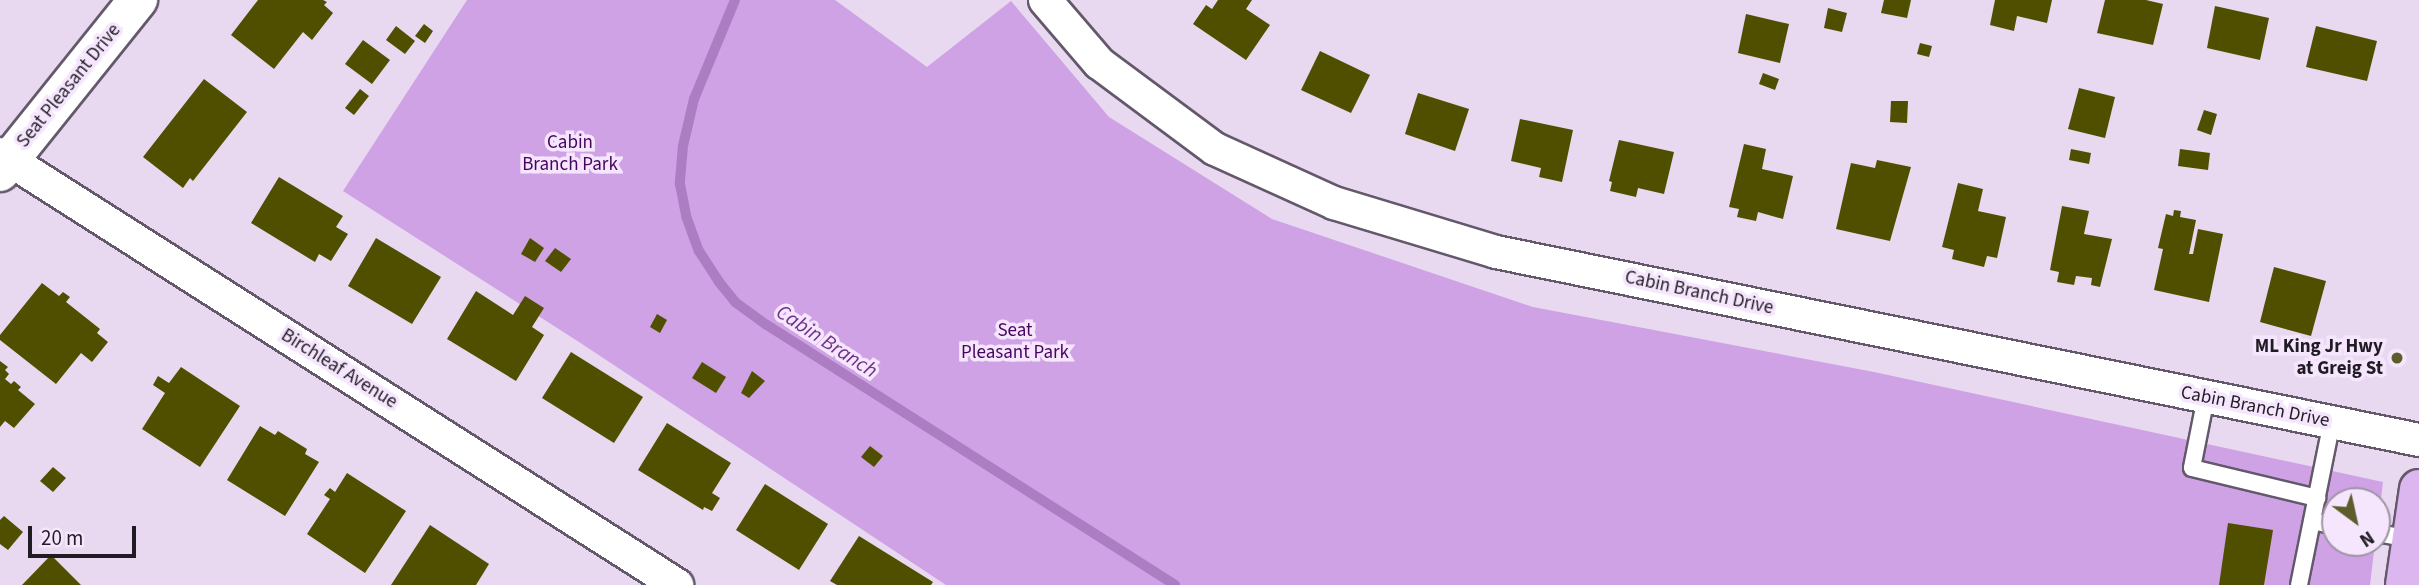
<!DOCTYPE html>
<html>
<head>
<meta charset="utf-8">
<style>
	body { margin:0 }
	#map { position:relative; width:2419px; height:585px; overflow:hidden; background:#e8d9f0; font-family:"Source Sans 3",sans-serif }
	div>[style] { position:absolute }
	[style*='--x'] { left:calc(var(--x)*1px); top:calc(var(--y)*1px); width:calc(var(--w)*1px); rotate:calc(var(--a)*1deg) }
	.green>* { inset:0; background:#cfa1e5 }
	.stream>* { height:10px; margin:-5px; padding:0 5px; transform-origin:5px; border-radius:5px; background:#ad7dc4 }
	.building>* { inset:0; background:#504f00 }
	.roads { filter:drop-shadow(2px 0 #64586b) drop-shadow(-2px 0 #64586b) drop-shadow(0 2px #64586b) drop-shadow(0 -2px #64586b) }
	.service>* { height:16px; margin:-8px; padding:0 8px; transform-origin:8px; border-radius:8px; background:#fff }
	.minor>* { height:32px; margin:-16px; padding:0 16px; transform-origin:16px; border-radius:16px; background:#fff }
	.tertiary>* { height:38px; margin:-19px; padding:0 19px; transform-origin:19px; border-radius:19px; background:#fff }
	.primary>* { height:38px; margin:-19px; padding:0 19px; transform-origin:19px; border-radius:19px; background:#dcb6ee }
	.dots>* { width:19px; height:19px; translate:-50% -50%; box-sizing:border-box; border:4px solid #f5e6fd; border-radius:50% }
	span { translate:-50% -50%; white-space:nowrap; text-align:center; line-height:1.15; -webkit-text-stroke:7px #f5e6fd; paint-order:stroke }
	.street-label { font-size:19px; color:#211c24 }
	.park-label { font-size:19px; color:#47045f }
	.poi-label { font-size:19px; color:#211c24; font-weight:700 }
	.right { translate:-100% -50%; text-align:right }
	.water-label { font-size:21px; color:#6e3287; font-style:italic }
	.north { position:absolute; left:2321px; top:487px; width:70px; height:70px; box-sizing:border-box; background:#f5e6fd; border:2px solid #a095a6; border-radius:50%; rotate:147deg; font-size:19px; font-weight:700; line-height:28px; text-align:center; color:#211c24 }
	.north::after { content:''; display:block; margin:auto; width:24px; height:32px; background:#5c5d2a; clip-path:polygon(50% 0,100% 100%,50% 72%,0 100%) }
	.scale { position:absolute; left:28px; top:526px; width:108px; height:32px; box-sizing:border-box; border:4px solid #211c24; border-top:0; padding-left:9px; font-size:21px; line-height:24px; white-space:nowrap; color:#211c24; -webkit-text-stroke:5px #f5e6fd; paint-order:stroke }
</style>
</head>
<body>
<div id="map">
	<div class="green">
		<div style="clip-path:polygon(467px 0,835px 0,927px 67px,1011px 1px,1109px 117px,1272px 219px,1533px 307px,1874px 372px,2383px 482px,2377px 531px,2377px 501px,2335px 501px,2335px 543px,2375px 543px,2370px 585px,946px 585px,579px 342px,343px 191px)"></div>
	</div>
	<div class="stream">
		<div style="--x:735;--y:0;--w:107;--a:112.5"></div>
		<div style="--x:694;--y:99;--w:48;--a:103.2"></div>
		<div style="--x:683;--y:146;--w:38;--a:95"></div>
		<div style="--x:680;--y:184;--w:33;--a:79"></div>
		<div style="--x:686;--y:216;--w:37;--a:70"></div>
		<div style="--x:699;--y:251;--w:37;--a:57"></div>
		<div style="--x:719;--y:282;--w:26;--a:51"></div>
		<div style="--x:735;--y:302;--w:39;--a:36"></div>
		<div style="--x:767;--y:325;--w:484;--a:32.5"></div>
	</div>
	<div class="building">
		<div style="clip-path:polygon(258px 0,323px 0,327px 2px,324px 5px,333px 13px,312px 40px,303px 32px,274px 69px,231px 35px)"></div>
		<div style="clip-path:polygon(1218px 0,1252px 0,1246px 9px,1270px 25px,1246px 60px,1193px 24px,1206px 5px,1212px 9px)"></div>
		<div style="clip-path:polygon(1884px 0,1911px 0,1907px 18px,1881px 13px)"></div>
		<div style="clip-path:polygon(1995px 0,2052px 0,2047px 23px,2017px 16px,2014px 31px,1990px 25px)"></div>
		<div style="clip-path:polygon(2105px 0,2146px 0,2163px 4px,2153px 45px,2097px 33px)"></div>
		<div style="clip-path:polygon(2215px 6px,2269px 18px,2260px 60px,2207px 48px)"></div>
		<div style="clip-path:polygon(1828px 8px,1847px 13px,1842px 32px,1824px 28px)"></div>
		<div style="clip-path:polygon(1746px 14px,1789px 24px,1780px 63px,1738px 53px)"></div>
		<div style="clip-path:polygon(424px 24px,433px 31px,425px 43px,415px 36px)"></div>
		<div style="clip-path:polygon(396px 26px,415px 41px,405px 54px,386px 40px)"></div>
		<div style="clip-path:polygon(2316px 26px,2377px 41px,2367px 81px,2306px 67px)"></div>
		<div style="clip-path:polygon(363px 40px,390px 60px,372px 84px,345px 64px)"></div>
		<div style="clip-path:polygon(1920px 43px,1932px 46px,1929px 57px,1917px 54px)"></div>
		<div style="clip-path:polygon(1320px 51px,1370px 75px,1351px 113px,1301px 90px)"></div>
		<div style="clip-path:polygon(1763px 73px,1779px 79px,1775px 90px,1759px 84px)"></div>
		<div style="clip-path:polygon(204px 79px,247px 112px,193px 181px,190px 178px,183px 188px,143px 157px)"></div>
		<div style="clip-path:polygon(2079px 88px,2115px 97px,2105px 138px,2068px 129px)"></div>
		<div style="clip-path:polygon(360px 89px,369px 96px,354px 115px,345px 108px)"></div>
		<div style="clip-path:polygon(1418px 93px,1469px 109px,1455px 151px,1405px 134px)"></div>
		<div style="clip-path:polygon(1891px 101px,1908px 101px,1907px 123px,1890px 122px)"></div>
		<div style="clip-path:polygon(2204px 110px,2217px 114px,2211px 135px,2197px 130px)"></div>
		<div style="clip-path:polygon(1520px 119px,1573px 130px,1562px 182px,1539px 177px,1541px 168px,1511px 161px)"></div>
		<div style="clip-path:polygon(1619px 140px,1674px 152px,1664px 194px,1638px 188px,1636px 197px,1610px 191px,1612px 182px,1609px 181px)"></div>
		<div style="clip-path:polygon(1744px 144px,1766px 149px,1762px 169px,1793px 176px,1783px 219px,1758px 212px,1756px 221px,1737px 217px,1739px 209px,1729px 207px)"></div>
		<div style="clip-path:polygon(2071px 149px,2091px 153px,2089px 164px,2069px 160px)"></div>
		<div style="clip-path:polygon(2180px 149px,2210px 153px,2208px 170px,2178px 166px)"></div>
		<div style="clip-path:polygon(1877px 160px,1911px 167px,1890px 241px,1836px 229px,1851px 163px,1875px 168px)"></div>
		<div style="clip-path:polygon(279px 177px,343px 216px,336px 227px,348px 234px,331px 261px,319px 254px,315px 262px,251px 223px)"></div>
		<div style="clip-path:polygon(1958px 183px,1983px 189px,1978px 211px,2006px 217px,1997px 258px,1987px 256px,1984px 267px,1952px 259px,1954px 250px,1942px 247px)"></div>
		<div style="clip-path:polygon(2062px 206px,2089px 211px,2084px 234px,2112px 239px,2100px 287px,2091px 285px,2092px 278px,2076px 276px,2074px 285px,2057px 282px,2059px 272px,2050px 270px)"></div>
		<div style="clip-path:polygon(2174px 210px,2181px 211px,2180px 217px,2196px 220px,2189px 254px,2193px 254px,2198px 229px,2223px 234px,2209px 302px,2154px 290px,2163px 249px,2158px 248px,2166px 214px,2173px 216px)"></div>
		<div style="clip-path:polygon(376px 238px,441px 277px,412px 324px,348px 286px)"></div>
		<div style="clip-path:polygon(530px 238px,544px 248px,535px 262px,521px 254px)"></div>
		<div style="clip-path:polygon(555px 248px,571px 259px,561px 272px,545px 261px)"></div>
		<div style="clip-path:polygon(2274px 267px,2326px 281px,2311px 336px,2260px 322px)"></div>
		<div style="clip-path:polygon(42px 283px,59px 296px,63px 292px,70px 297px,66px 302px,100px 329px,97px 333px,108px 342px,92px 362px,81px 353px,56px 384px,0 340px,0 335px)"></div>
		<div style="clip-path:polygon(476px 291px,513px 315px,525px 296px,544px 308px,532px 327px,544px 335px,516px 381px,447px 339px)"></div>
		<div style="clip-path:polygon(657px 314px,667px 320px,660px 333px,650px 327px)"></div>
		<div style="clip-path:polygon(571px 352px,643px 397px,614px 443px,542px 398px)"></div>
		<div style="clip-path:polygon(0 361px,8px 367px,5px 370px,9px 374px,5px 379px,11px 384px,14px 381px,21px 387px,18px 390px,35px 404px,14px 428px,5px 421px,0 427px)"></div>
		<div style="clip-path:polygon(702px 362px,726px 377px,716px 393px,692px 378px)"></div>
		<div style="clip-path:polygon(181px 367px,240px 406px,200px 467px,142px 429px,165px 393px,153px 385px,158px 376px,169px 383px)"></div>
		<div style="clip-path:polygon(752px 371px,765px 381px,749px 398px,741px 393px)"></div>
		<div style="clip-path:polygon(667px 423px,731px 463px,712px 493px,720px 498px,712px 511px,704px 507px,703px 510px,638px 470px)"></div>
		<div style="clip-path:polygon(260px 426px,275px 435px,278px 431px,307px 449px,305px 454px,319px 462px,285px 516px,227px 480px)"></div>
		<div style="clip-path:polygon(870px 446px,883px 456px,874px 467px,861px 457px)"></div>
		<div style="clip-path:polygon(53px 467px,66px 478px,53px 492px,40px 481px)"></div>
		<div style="clip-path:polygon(347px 473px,406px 511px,365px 573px,307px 534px,330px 499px,324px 495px,330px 488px,335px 492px)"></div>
		<div style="clip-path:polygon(765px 484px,828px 524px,799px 570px,736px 530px)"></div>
		<div style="clip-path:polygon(4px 516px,23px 532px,8px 550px,0 544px,0 520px)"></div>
		<div style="clip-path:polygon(2228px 523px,2273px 530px,2264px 585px,2219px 585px)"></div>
		<div style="clip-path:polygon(430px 525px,489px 564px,476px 585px,391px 585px)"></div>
		<div style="clip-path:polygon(859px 536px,933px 582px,931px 585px,837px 585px,830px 581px)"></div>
		<div style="clip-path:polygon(51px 555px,81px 585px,22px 585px)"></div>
	</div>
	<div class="roads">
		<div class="service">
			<div style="--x:2206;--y:397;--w:72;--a:101.2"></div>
			<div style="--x:2192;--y:468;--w:129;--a:13.5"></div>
			<div style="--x:2312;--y:521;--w:24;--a:12"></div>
			<div style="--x:2377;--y:533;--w:36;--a:10"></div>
			<div style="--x:2299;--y:585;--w:166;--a:-78.6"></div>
		</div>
		<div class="minor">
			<div style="--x:1045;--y:0;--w:83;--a:49.4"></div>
			<div style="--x:1099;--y:63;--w:144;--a:36.6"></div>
			<div style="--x:1215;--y:149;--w:131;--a:24.4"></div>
			<div style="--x:1334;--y:203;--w:169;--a:16.8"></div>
			<div style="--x:1496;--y:252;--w:942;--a:11.51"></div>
			<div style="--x:0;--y:154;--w:803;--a:32.48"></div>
		</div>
		<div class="tertiary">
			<div style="--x:0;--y:172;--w:221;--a:-51.3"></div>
		</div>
		<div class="primary">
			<div style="--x:2405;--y:585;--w:97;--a:-81.7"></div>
		</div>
	</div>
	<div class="dots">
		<div style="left:2397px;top:358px;background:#5c5d2a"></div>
	</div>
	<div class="street-label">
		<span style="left:69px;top:86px;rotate:-51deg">Seat Pleasant Drive</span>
		<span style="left:1699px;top:293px;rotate:12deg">Cabin Branch Drive</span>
		<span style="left:339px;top:369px;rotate:32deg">Birchleaf Avenue</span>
		<span style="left:2255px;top:407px;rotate:11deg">Cabin Branch Drive</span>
	</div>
	<div class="park-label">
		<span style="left:570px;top:154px">Cabin<br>Branch Park</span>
		<span style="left:1015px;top:342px">Seat<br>Pleasant Park</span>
	</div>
	<div class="poi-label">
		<span class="right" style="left:2383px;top:358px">ML King Jr Hwy<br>at Greig St</span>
	</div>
	<div class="water-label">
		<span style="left:827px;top:341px;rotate:33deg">Cabin Branch</span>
	</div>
	<div class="north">N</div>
	<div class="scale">20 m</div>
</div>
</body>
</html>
